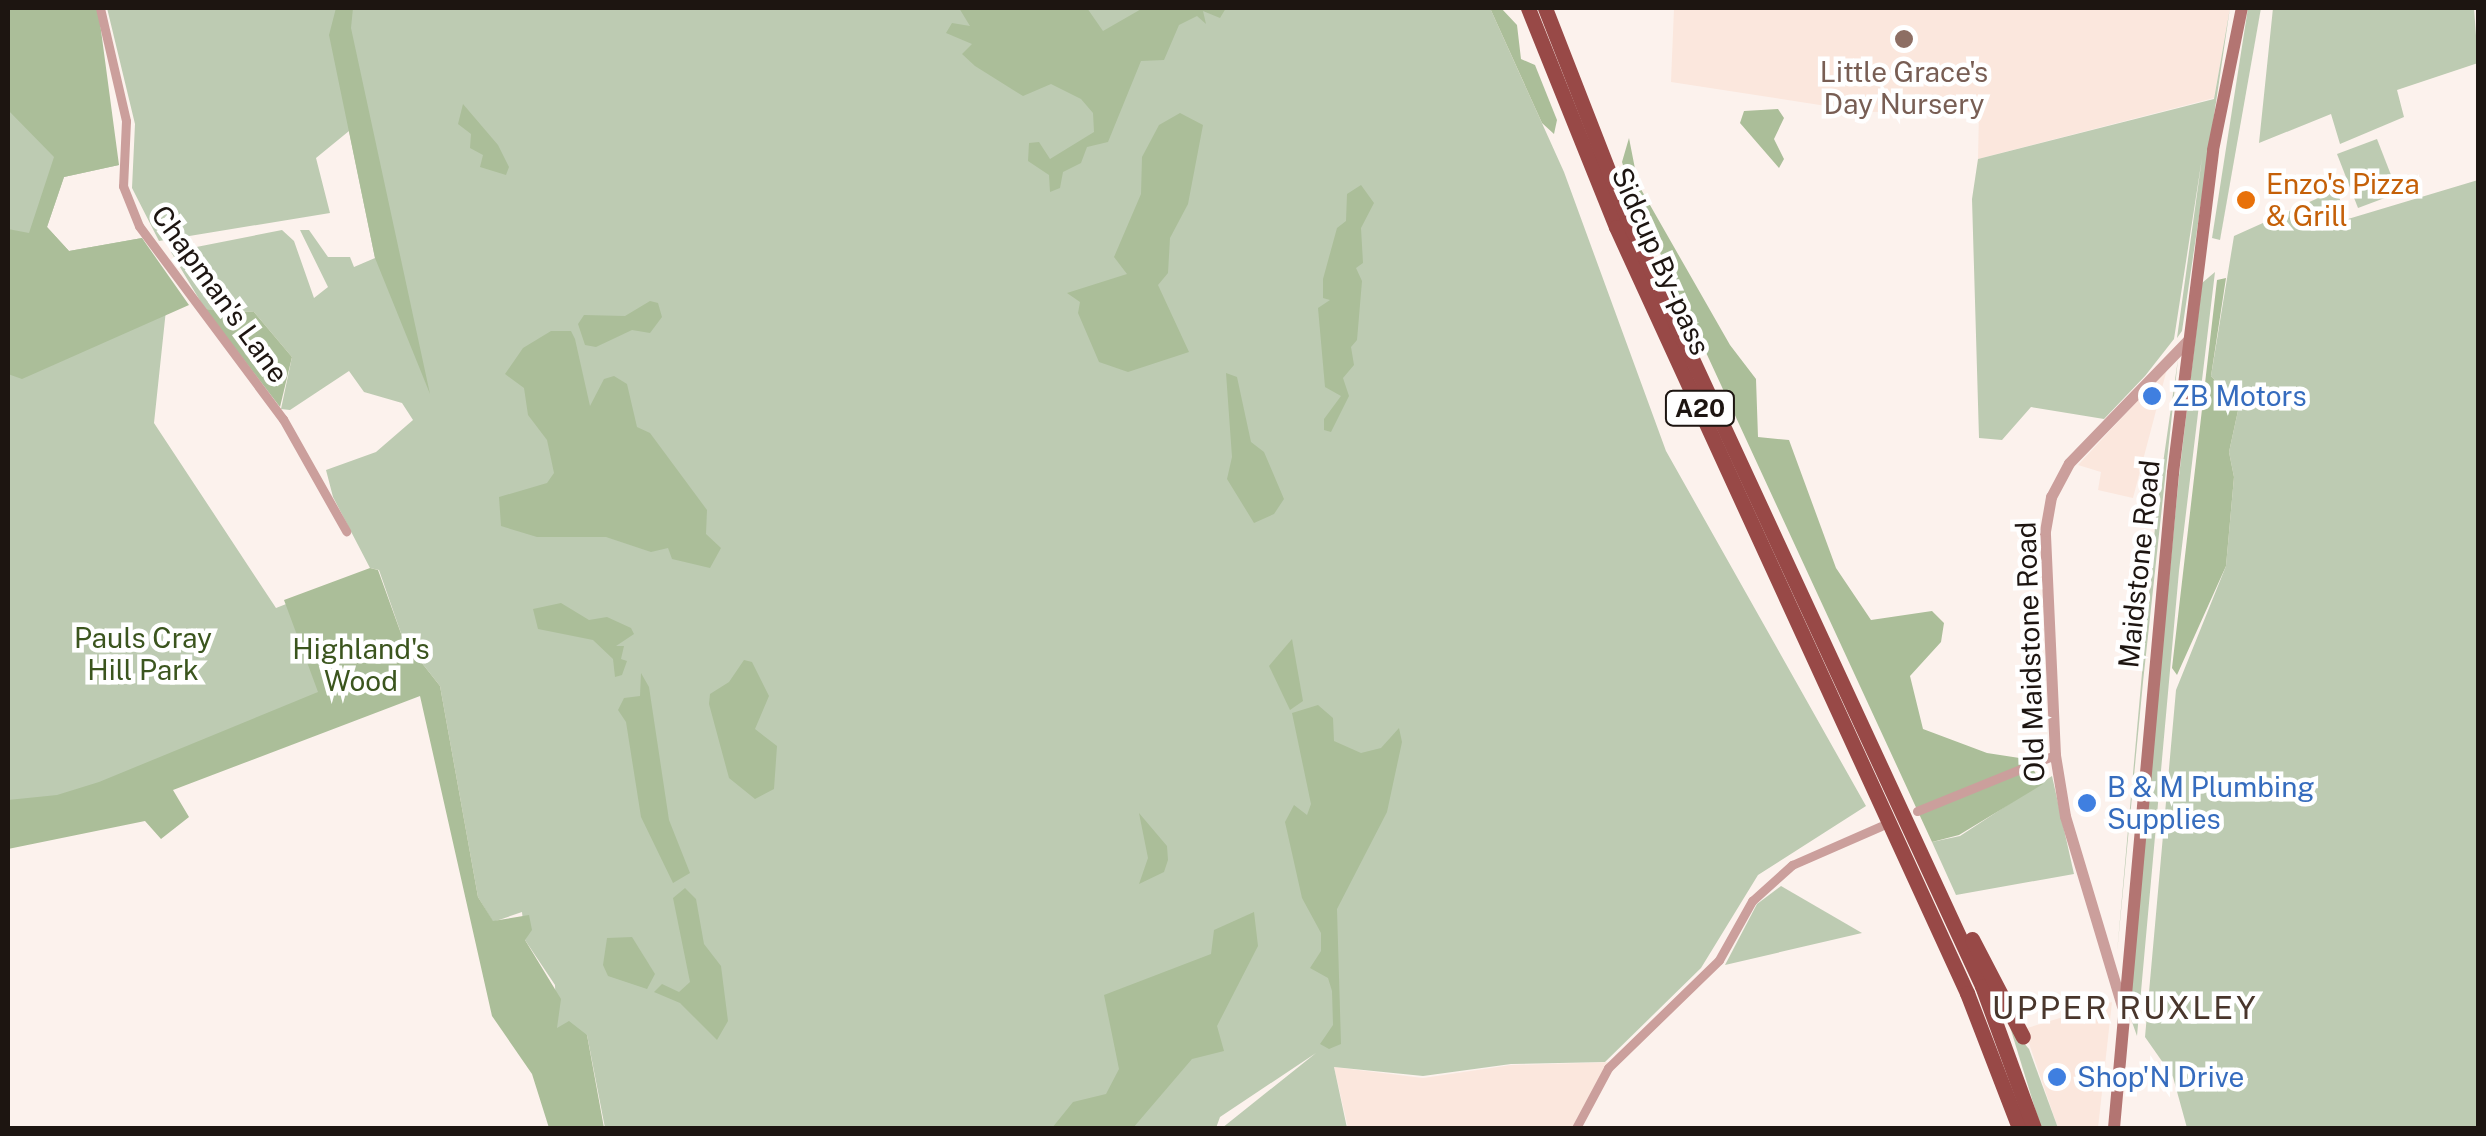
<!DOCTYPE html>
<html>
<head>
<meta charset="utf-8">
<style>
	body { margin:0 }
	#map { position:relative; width:2486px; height:1136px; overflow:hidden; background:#fcf2ed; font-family:"Public Sans",sans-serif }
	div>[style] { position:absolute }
	.built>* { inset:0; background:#fbe7dd }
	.green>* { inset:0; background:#bdcbb2 }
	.forest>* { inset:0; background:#abbe99 }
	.minor>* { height:9px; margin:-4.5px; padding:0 4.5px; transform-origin:4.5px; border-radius:4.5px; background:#cb9f9c }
	.tertiary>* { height:11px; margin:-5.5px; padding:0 5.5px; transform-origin:5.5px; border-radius:5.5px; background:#cb9f9c }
	.secondary>* { height:12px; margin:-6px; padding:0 6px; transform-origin:6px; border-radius:6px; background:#b37572 }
	.trunk>* { height:15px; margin:-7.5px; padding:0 7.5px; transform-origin:7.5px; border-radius:7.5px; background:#984947 }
	.dots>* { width:28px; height:28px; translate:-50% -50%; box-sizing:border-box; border:5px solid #fff; border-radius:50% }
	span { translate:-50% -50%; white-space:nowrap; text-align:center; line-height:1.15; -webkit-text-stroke:9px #fff; paint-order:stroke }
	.shield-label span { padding:2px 8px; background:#fff; border:2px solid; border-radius:8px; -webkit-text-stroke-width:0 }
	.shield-label { font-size:25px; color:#1d1511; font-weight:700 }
	.education-label { font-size:28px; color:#785e54 }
	.food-label { font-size:28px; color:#c56008 }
	.left { translate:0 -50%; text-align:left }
	.street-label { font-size:28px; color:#1d1511 }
	.shop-label { font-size:28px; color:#366cbe }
	.park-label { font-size:28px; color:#3b551e }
	.quarter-label { font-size:32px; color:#49362c; letter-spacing:2.5px }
	.frame { position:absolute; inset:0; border:10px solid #1d1511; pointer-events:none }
</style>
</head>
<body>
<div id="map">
	<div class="built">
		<i style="clip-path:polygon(1674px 8px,2230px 8px,2214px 98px,1978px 159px,1979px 111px,1865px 112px,1671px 82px)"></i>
		<i style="clip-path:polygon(2167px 369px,2133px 498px,2098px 490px,2101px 472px,2078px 465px)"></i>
		<i style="clip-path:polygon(2112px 1002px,2098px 1128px,2058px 1128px,2024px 1029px)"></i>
		<i style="clip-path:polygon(1615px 1062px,1575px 1128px,1348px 1128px,1334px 1067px,1423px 1078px,1511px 1065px)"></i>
	</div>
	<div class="green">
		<i style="clip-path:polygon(8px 8px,119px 165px,64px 177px,47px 227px,69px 251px,142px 238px,168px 291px,154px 423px,276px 608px,350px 579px,420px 695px,8px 845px)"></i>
		<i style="clip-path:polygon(107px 8px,1490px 8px,1564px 172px,1666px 451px,1866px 806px,1758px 875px,1701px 968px,1605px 1062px,1511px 1064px,1423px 1076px,1334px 1067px,1347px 1128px,1222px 1128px,1316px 1053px,1220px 1117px,1216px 1128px,605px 1128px,587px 1035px,557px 1029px,555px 985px,525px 940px,522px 912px,493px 922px,478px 897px,440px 686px,403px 639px,379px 570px,370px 568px,333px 497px,326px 470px,376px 452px,413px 420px,402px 403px,364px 392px,349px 371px,290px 410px,281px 409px,292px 357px,254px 312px,205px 309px,171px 252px,282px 230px,294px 241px,314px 298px,328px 287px,300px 230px,309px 230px,328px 257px,350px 257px,354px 267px,375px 258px,349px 131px,316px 158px,330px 213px,159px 241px,132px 188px,135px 124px)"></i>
		<i style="clip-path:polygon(2230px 8px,2182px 331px,2177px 338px,2202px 158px,2174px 339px,2145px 376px,2104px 419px,2031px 407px,2002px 440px,1979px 438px,1972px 199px,1978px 159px,2214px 99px)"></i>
		<i style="clip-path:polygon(2248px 8px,2261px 8px,2220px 240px,2212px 238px)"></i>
		<i style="clip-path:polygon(2273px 8px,2474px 8px,2478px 63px,2397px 90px,2404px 117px,2340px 144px,2331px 114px,2259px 143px)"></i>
		<i style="clip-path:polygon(2377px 139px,2398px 193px,2358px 208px,2337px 154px)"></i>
		<i style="clip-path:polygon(2478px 180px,2478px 1128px,2187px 1128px,2173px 1077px,2145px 1037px,2176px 690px,2226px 566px,2234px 477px,2229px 452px,2239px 406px,2211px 376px,2234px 236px,2336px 190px,2348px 219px)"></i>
		<i style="clip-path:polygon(2215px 272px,2179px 571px,2137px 1036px,2127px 1008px,2179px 476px,2202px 283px)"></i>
		<i style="clip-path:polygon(2178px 359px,2143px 682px,2117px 953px,2157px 505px)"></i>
		<i style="clip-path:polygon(2052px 776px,2074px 874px,1956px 895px,1932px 842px,1960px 836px)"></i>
		<i style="clip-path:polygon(1781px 886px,1862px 933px,1725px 965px,1757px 904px)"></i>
		<i style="clip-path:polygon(2010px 1027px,2029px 1049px,2058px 1128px,2041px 1128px)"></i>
	</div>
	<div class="forest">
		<i style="clip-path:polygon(8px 8px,98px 8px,119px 165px,64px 177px,47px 227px,69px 251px,142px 238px,189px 305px,22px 379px,8px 374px,8px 229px,29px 233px,54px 157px,8px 110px)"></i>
		<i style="clip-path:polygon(336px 8px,353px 8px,351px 28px,430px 394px,375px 258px,329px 35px)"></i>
		<i style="clip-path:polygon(959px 8px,1087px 8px,1103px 31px,1143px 8px,1226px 8px,1220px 18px,1203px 11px,1206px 24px,1197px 16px,1179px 25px,1164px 60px,1141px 61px,1108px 142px,1087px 147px,1081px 163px,1063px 172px,1060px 188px,1050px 192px,1049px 175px,1028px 161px,1029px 143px,1039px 142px,1050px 159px,1094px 132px,1093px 113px,1081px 99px,1051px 84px,1023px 96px,975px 66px,962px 54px,972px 44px,946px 33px,952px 23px,970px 26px)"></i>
		<i style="clip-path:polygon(1490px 8px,1501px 8px,1517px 25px,1521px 59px,1535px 65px,1557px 120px,1554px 134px,1542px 123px)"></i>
		<i style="clip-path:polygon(463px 104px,498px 145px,509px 167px,506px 175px,480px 167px,483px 155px,470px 148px,471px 134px,458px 124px)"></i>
		<i style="clip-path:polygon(1778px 109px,1784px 118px,1774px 139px,1784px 159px,1779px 168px,1740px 123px,1744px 111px)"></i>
		<i style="clip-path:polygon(1180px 113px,1203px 125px,1188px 204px,1170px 238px,1168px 273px,1158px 285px,1189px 352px,1128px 372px,1099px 362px,1078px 313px,1080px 302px,1067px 293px,1127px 274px,1114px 257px,1141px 194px,1142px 157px,1159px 125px)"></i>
		<i style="clip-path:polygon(1629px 138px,1638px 184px,1730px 345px,1756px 379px,1758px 437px,1789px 440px,1836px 568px,1871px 620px,1932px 611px,1944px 623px,1941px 642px,1910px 676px,1923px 729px,1987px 753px,2026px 759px,2043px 784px,1959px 835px,1932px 842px,1631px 190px,1622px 162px)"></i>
		<i style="clip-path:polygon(1361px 185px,1374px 203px,1361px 228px,1363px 263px,1356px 268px,1362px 281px,1357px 340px,1351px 347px,1354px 365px,1343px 378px,1349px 396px,1331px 432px,1324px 430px,1324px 419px,1341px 396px,1325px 387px,1318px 308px,1330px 300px,1323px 298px,1323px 279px,1337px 228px,1346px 221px,1347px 194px)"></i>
		<i style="clip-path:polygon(2226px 278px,2211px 376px,2239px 406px,2229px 452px,2234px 477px,2226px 566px,2177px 675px,2172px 668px,2217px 280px)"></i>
		<i style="clip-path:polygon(650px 301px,658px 303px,662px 317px,650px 333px,632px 330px,596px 347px,585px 345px,578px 324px,584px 315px,625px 316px)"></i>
		<i style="clip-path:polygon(205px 309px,254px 312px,292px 357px,280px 407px)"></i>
		<i style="clip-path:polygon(551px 331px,571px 331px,575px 339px,590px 406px,604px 379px,614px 376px,627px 384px,637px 427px,650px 433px,707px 510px,706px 534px,721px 548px,710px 568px,672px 559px,668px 548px,651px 552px,606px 537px,537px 537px,501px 526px,499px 497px,547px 483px,554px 473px,547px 440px,528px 415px,524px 388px,505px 374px,523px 348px)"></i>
		<i style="clip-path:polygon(1226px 373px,1237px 377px,1251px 442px,1264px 452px,1284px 499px,1274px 514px,1254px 523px,1227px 479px,1232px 457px)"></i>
		<i style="clip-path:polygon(370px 568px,378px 570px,403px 639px,440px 686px,478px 897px,493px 921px,529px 915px,532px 930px,525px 940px,561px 999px,557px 1028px,569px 1021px,587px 1035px,604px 1128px,549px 1128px,532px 1074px,492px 1016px,420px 696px,173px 790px,189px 817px,161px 839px,145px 821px,8px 849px,8px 800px,57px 795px,99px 782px,318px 692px,284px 600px)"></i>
		<i style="clip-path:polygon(561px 603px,589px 620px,607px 617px,631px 628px,634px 634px,616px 646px,624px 646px,621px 659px,627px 661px,622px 675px,615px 677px,613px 659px,593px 640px,538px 629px,533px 609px)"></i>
		<i style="clip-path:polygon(1292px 639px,1303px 701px,1290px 710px,1269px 666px)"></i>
		<i style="clip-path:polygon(744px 660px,752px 662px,769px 696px,755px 729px,777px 746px,774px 789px,755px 799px,729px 778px,709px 704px,710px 694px,729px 682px)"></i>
		<i style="clip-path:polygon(641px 673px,649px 687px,669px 820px,690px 873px,673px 883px,641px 817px,626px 722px,618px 710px,624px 698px,640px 696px)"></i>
		<i style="clip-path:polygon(1318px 705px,1333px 718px,1334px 741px,1361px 753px,1381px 748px,1399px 728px,1402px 742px,1387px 812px,1337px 909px,1341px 1044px,1329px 1049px,1320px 1044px,1333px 1025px,1332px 991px,1328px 978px,1310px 968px,1321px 951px,1321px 933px,1302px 898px,1285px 822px,1294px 805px,1307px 815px,1311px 804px,1292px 713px)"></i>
		<i style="clip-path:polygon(1139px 813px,1167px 846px,1168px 860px,1164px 872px,1139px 884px,1148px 858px)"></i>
		<i style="clip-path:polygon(685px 888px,696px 899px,704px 944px,721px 966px,728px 1021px,717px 1040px,680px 1003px,654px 992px,662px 984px,679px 992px,690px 982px,673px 898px)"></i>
		<i style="clip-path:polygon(1254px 912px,1258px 946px,1217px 1026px,1224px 1051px,1192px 1059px,1133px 1128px,1052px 1128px,1073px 1102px,1106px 1094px,1119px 1069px,1104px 995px,1211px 954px,1214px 930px)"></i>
		<i style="clip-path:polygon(632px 937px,655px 974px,647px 989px,608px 976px,603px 965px,607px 938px)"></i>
	</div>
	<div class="minor">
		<i style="left:100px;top:8px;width:116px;rotate:77deg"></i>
		<i style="left:126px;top:121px;width:65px;rotate:92.6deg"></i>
		<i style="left:123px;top:186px;width:43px;rotate:68.2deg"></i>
		<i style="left:139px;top:226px;width:241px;rotate:53.3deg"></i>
		<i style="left:283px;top:419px;width:129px;rotate:60.6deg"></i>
		<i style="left:1917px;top:811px;width:149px;rotate:-22.1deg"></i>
		<i style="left:1576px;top:1128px;width:68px;rotate:-61.9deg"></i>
		<i style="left:1608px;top:1068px;width:155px;rotate:-44.2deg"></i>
		<i style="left:1719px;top:960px;width:68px;rotate:-60.8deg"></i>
		<i style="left:1752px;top:901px;width:54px;rotate:-42deg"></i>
		<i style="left:1792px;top:865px;width:97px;rotate:-23.7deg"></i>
	</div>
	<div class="tertiary">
		<i style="left:2122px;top:1006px;width:198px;rotate:-106.7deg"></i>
		<i style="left:2065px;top:816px;width:62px;rotate:-99.3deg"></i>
		<i style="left:2055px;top:755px;width:224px;rotate:-92.6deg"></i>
		<i style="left:2045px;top:531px;width:35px;rotate:-80deg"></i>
		<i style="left:2051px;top:497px;width:38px;rotate:-62deg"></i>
		<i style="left:2069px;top:463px;width:171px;rotate:-45.9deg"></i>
	</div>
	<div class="secondary">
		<i style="left:2114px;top:1128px;width:658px;rotate:-84.85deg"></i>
		<i style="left:2173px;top:473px;width:325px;rotate:-82.9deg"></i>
		<i style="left:2213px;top:150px;width:145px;rotate:-78.5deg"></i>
	</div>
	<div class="trunk">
		<i style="left:1528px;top:8px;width:236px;rotate:68.1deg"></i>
		<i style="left:1616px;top:227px;width:843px;rotate:65.38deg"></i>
		<i style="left:1967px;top:993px;width:145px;rotate:68.9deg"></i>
		<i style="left:1545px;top:8px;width:225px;rotate:68.7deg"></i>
		<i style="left:1627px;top:218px;width:846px;rotate:65.19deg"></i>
		<i style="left:1982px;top:986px;width:151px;rotate:69.9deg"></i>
		<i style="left:1972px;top:939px;width:110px;rotate:62.5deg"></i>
	</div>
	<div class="dots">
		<i style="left:1904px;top:39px;background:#8d6e63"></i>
		<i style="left:2246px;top:200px;background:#e8710a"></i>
		<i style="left:2152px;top:396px;background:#3f7fe0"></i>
		<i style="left:2087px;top:803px;background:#3f7fe0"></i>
		<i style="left:2057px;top:1077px;background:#3f7fe0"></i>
	</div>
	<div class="shield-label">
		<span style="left:1700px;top:408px">A20</span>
	</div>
	<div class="education-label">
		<span style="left:1904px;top:88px">Little Grace's<br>Day Nursery</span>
	</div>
	<div class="food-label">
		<span class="left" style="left:2266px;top:200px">Enzo's Pizza<br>&amp; Grill</span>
	</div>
	<div class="street-label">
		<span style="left:1661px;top:261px;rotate:66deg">Sidcup By-pass</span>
		<span style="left:220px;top:294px;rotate:54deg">Chapman's Lane</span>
		<span style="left:2139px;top:564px;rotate:-84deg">Maidstone Road</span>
		<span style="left:2030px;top:652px;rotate:-92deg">Old Maidstone Road</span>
	</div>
	<div class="shop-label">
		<span class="left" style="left:2172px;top:396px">ZB Motors</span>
		<span class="left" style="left:2107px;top:803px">B &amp; M Plumbing<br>Supplies</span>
		<span class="left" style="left:2077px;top:1077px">Shop'N Drive</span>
	</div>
	<div class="park-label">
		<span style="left:143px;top:654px">Pauls Cray<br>Hill Park</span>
		<span style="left:361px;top:665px">Highland's<br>Wood</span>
	</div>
	<div class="quarter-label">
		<span style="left:2125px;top:1008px">UPPER RUXLEY</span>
	</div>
	<div class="frame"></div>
</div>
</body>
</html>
